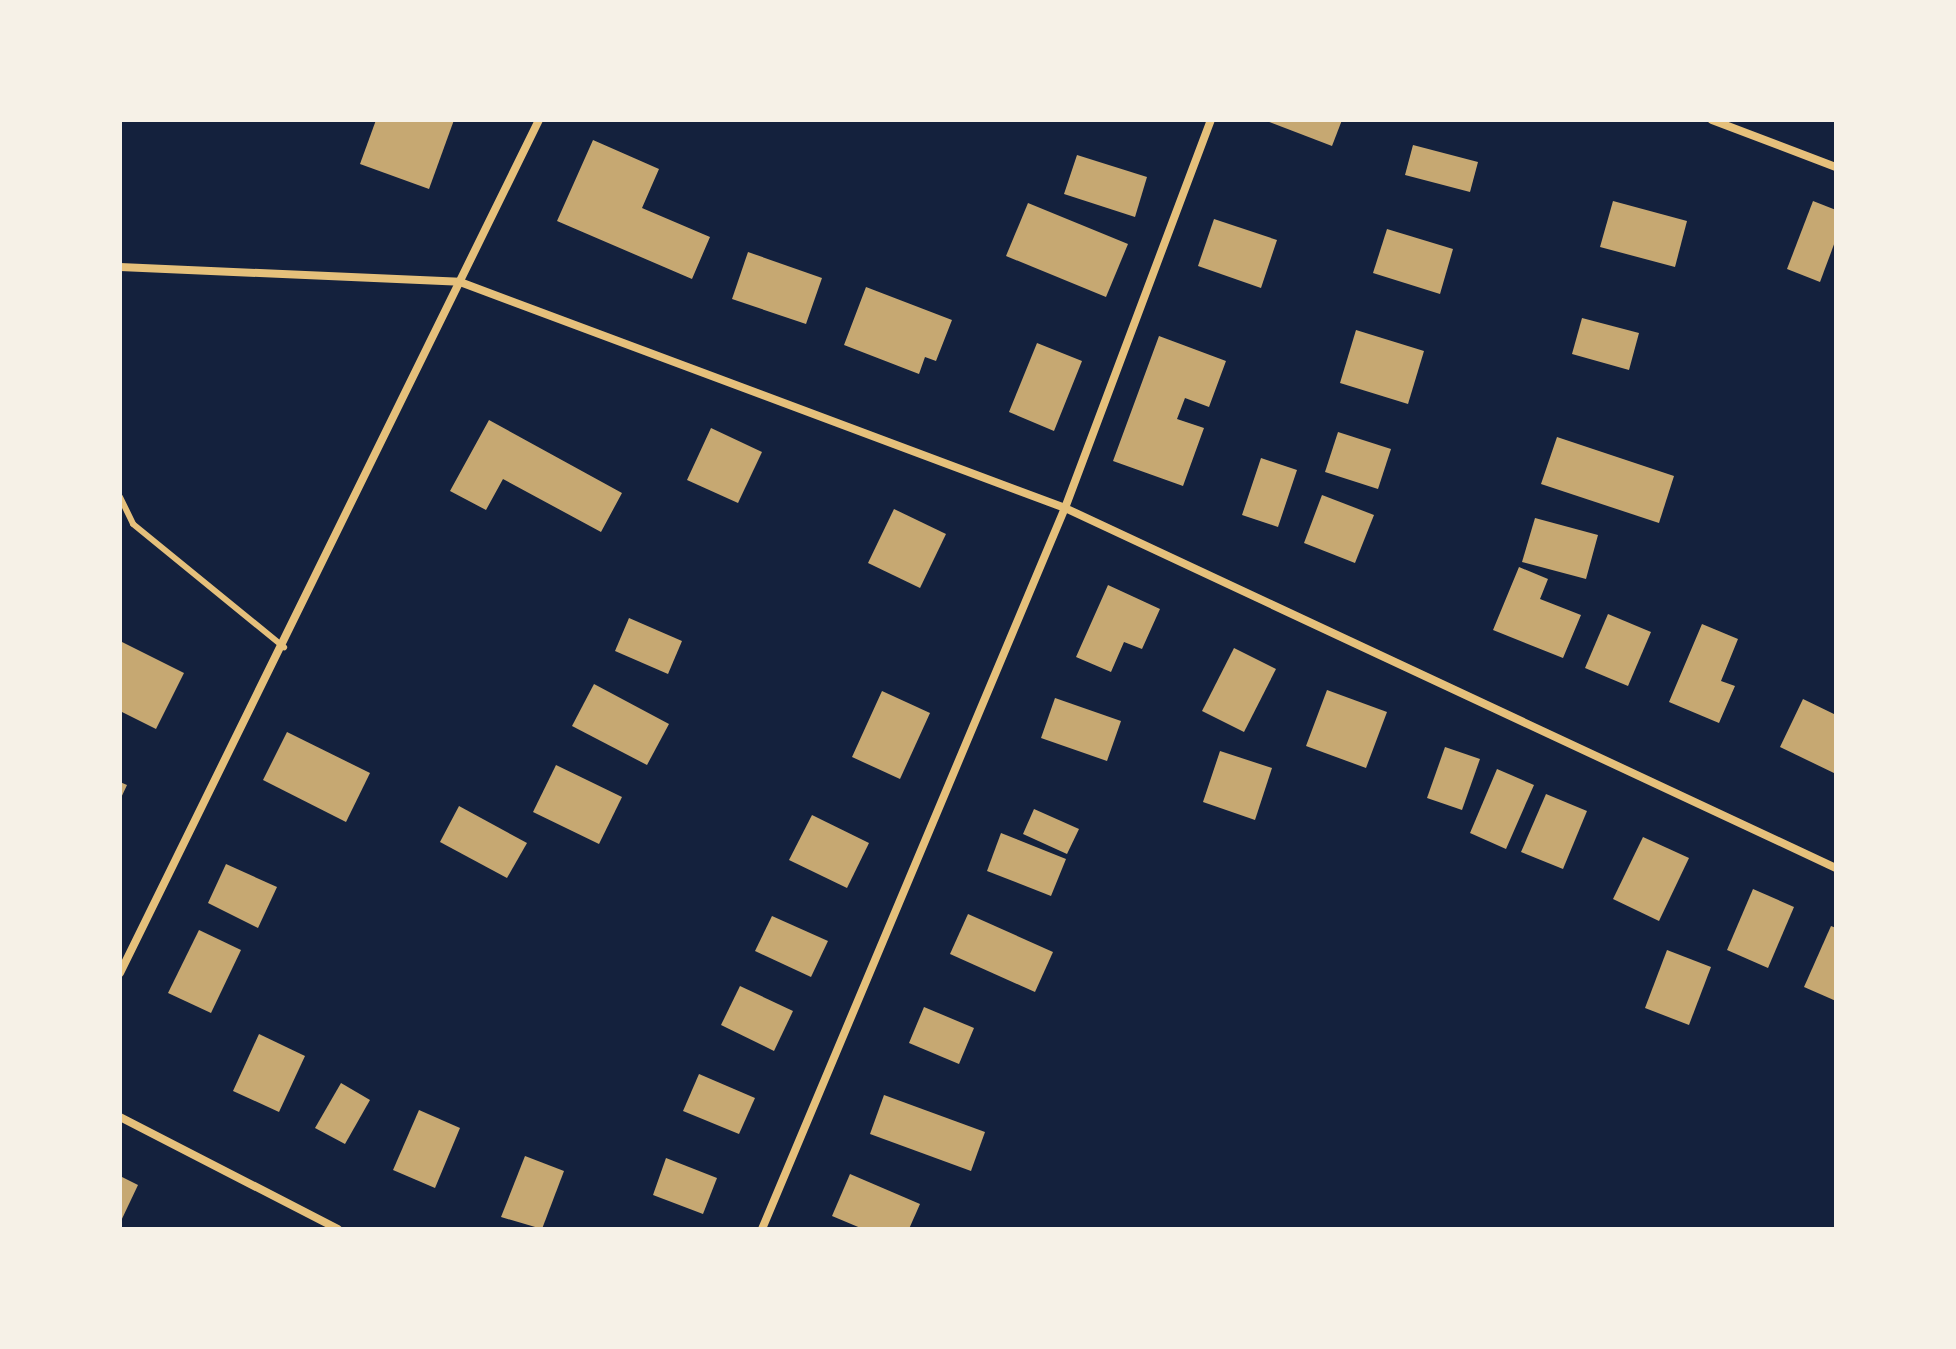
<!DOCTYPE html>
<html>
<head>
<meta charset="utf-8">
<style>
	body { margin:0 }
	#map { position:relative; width:1956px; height:1349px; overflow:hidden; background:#14213d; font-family:"Nunito Sans",sans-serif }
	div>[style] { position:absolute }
	.building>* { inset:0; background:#c6a872 }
	.service>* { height:6px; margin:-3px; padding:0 3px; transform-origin:3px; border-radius:3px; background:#e5c07b }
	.minor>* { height:8px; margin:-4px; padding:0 4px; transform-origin:4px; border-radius:4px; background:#e5c07b }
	span { translate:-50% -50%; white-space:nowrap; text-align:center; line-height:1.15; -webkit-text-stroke:7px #f6f1e7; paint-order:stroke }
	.frame { position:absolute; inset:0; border:122px solid #f6f1e7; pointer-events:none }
</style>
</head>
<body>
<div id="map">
	<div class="building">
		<i style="clip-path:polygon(376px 120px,454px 120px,429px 189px,360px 164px)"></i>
		<i style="clip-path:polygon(1264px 120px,1342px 120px,1332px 146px)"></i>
		<i style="clip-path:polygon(593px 140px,659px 169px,642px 208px,710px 237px,692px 279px,557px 221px)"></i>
		<i style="clip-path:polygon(1413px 145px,1478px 162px,1470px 192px,1405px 175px)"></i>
		<i style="clip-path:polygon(1077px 155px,1147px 177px,1135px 217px,1064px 194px)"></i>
		<i style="clip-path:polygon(1613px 201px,1687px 221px,1675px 267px,1600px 247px)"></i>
		<i style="clip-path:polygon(1813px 201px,1836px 210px,1836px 239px,1820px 282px,1787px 269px)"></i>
		<i style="clip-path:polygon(1028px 203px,1128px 244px,1106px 297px,1006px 256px)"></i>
		<i style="clip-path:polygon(1214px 219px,1277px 240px,1261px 288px,1198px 266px)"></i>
		<i style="clip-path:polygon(1387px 229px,1453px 249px,1440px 294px,1373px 273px)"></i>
		<i style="clip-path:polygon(748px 252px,822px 278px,806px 324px,732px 299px)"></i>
		<i style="clip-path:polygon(866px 287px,952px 320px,936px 361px,925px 357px,919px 374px,844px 345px)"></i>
		<i style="clip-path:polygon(1582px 318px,1639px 333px,1629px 370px,1572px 354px)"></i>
		<i style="clip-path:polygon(1356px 330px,1424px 351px,1408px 404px,1340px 383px)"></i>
		<i style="clip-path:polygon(1159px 336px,1226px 361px,1209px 407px,1185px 398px,1177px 419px,1204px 428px,1183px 486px,1113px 461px)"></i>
		<i style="clip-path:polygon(1037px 343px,1082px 361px,1054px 431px,1009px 412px)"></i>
		<i style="clip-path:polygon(489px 420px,622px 493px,601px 532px,503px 479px,486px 510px,450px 491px)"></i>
		<i style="clip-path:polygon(711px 428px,762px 452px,738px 503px,687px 480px)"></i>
		<i style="clip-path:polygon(1338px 432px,1391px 449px,1378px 489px,1325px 472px)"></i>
		<i style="clip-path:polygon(1557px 437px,1674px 476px,1659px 523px,1541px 484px)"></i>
		<i style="clip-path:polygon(1261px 458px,1297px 470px,1278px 527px,1242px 515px)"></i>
		<i style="clip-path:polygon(1322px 495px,1374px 515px,1355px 563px,1304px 543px)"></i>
		<i style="clip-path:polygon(894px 509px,946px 534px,920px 588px,868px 563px)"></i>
		<i style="clip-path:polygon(1535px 518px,1598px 535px,1586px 579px,1522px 562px)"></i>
		<i style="clip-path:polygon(1519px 567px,1548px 579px,1540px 599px,1581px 615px,1563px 658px,1493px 630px)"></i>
		<i style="clip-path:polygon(1108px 585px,1160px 609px,1142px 649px,1124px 642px,1111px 672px,1076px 657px)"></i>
		<i style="clip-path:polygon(1608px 614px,1651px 632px,1628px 686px,1585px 668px)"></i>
		<i style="clip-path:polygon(629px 618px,682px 641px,668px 674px,615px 651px)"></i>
		<i style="clip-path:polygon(1702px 624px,1738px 639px,1721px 681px,1735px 686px,1719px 723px,1669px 702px)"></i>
		<i style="clip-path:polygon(120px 641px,184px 673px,156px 729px,120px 711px)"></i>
		<i style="clip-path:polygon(1234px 648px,1276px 669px,1244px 732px,1202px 711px)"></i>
		<i style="clip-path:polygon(594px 684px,669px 724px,647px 765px,572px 726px)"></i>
		<i style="clip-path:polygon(1327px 690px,1387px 712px,1366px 768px,1306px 746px)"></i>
		<i style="clip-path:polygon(882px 691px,930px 713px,900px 779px,852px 757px)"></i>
		<i style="clip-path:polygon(1055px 698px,1121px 721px,1107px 761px,1041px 738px)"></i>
		<i style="clip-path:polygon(1803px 699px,1836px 715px,1836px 774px,1780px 747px)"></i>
		<i style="clip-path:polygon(287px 732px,370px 773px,346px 822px,263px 780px)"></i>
		<i style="clip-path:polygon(1445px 747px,1480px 759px,1462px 810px,1427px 798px)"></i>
		<i style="clip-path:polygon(1220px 751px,1272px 768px,1255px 820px,1203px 802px)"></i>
		<i style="clip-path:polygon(556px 765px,622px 797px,599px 844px,533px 812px)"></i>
		<i style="clip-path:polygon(1497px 769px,1534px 785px,1506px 849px,1470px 833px)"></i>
		<i style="clip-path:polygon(120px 782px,127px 785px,120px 800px)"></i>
		<i style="clip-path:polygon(1546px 794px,1587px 811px,1563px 869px,1521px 852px)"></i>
		<i style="clip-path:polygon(459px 806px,527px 843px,507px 878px,440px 842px)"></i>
		<i style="clip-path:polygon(1034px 809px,1079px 829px,1067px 854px,1023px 834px)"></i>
		<i style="clip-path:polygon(812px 815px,869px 843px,847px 888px,789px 860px)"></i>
		<i style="clip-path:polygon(1001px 833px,1066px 859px,1051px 896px,987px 871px)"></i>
		<i style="clip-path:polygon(1643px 837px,1689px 858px,1659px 921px,1613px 899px)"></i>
		<i style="clip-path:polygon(226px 864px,277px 887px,258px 928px,208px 903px)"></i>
		<i style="clip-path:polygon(1753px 889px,1794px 907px,1768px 968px,1727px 950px)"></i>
		<i style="clip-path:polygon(968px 914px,1053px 952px,1035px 992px,950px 954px)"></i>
		<i style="clip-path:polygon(772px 916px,828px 941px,811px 977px,755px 951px)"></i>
		<i style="clip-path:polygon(1831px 926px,1836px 928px,1836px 1001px,1804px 987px)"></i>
		<i style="clip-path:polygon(199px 930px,241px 950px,211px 1013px,168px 993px)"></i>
		<i style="clip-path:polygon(1667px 950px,1711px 967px,1689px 1025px,1645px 1008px)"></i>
		<i style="clip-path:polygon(740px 986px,793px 1011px,774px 1051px,721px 1025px)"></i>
		<i style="clip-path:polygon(924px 1007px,974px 1028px,959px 1064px,909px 1043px)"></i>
		<i style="clip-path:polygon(259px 1034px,305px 1056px,279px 1112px,233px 1091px)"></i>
		<i style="clip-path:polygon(699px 1074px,755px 1098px,739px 1134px,683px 1111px)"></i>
		<i style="clip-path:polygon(341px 1083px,370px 1100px,345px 1144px,315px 1128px)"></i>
		<i style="clip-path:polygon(884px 1095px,985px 1132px,971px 1171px,870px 1134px)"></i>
		<i style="clip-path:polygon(419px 1110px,460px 1128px,435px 1188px,393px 1170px)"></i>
		<i style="clip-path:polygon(525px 1156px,564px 1171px,542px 1229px,501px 1217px)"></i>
		<i style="clip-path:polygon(666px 1158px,717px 1178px,703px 1214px,653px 1195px)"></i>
		<i style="clip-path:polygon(850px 1174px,920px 1204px,909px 1229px,863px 1229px,832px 1216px)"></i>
		<i style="clip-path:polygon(120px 1176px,138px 1185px,120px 1223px)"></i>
	</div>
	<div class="service">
		<i style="left:120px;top:497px;width:30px;rotate:64deg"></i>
		<i style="left:133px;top:524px;width:195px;rotate:39.2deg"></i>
	</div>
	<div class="minor">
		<i style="left:1712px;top:120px;width:133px;rotate:20.8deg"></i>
		<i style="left:120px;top:267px;width:340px;rotate:2.5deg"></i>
		<i style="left:460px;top:282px;width:646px;rotate:20.48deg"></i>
		<i style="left:1065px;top:508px;width:851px;rotate:25.03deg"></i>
		<i style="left:120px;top:973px;width:950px;rotate:-63.84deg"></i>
		<i style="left:120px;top:1117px;width:245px;rotate:27.2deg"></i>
		<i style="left:762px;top:1229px;width:782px;rotate:-67.21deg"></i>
		<i style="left:1065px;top:508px;width:415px;rotate:-69.4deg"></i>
	</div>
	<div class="frame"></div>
</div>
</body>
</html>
